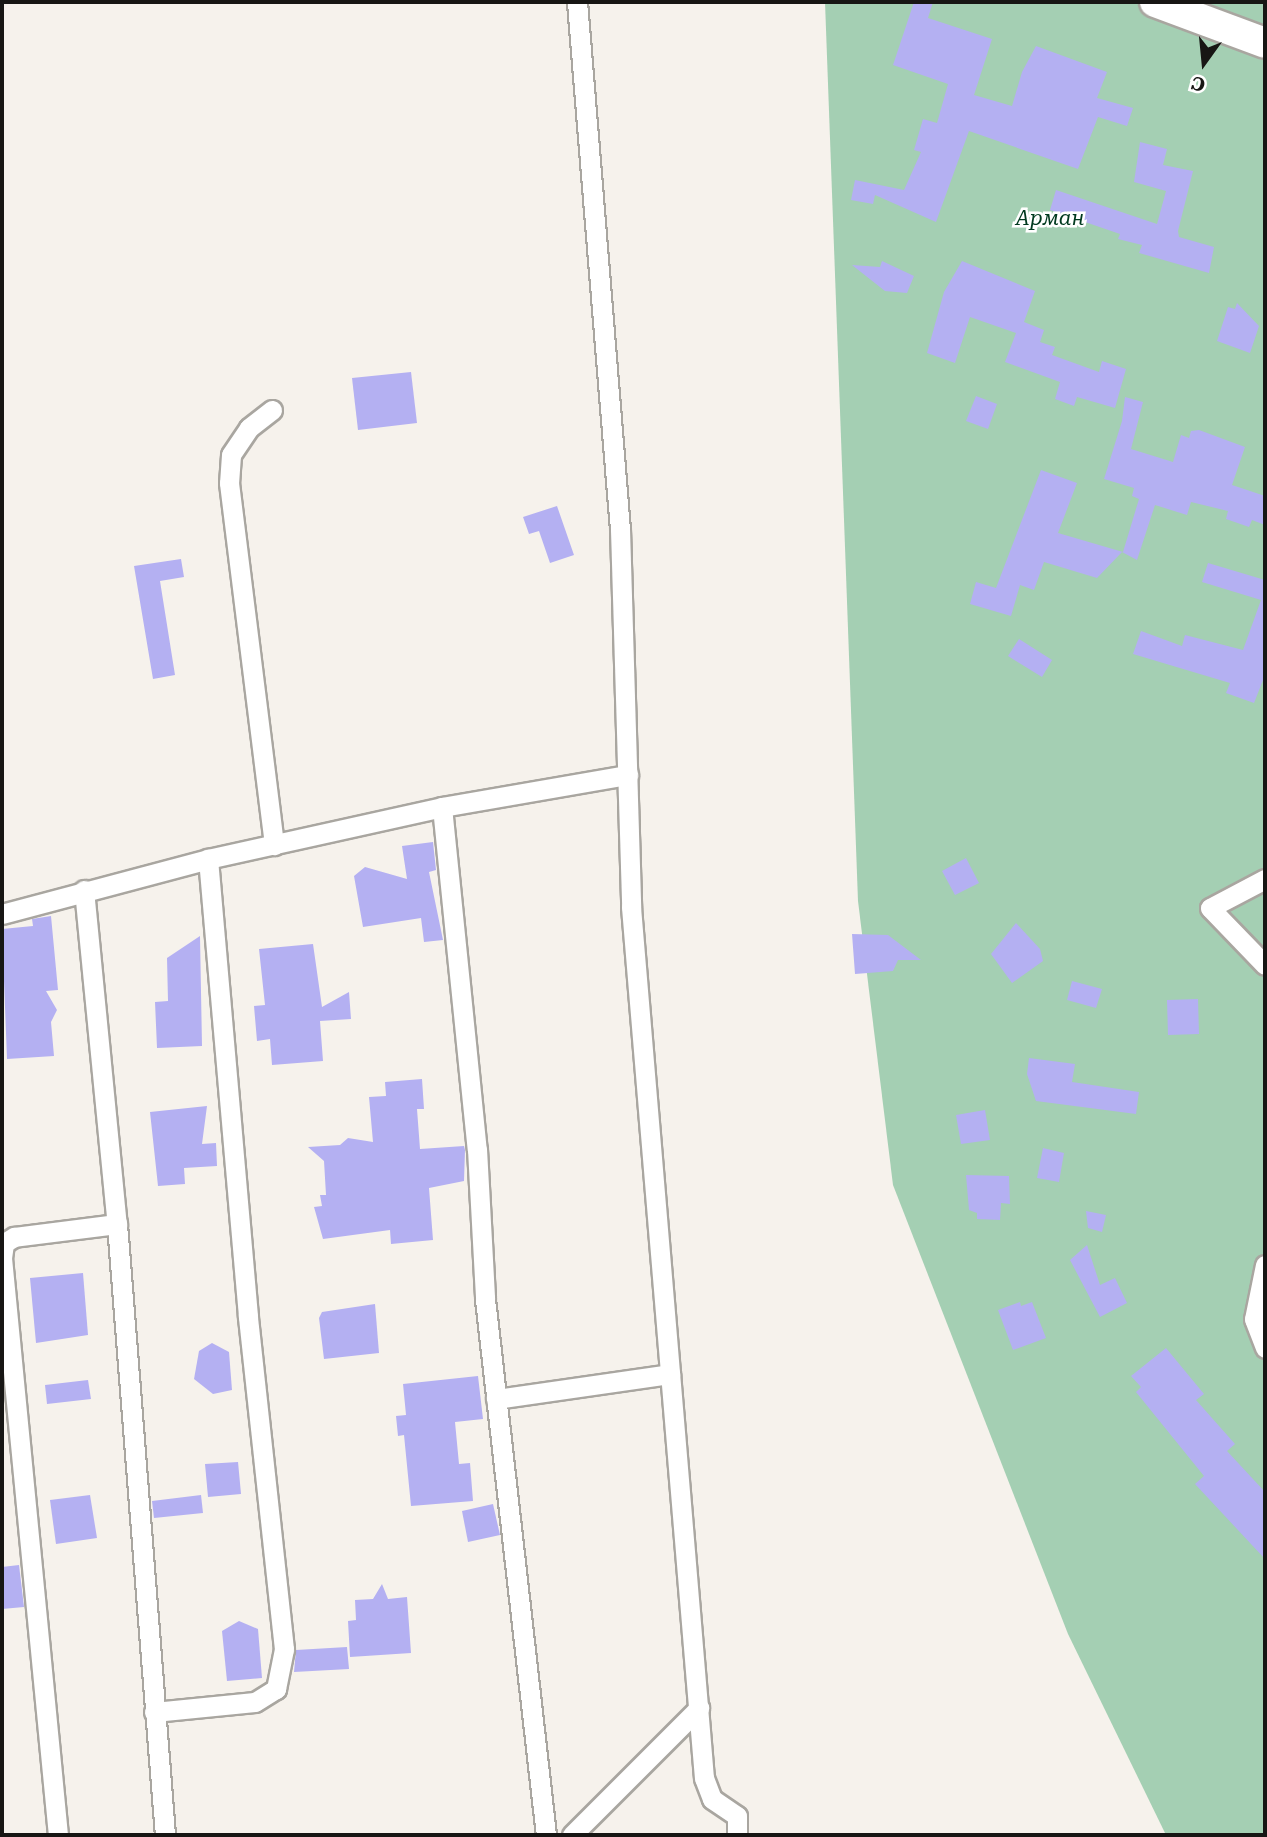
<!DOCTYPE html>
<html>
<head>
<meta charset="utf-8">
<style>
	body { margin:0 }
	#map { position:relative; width:1267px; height:1837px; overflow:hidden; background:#f6f2ec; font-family:"Roboto Serif",serif }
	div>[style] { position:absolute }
	.green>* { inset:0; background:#a4cfb3 }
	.building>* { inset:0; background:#b4b0f2 }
	.roads { filter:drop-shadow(2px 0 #a9a6a0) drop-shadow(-2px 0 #a9a6a0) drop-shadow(0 2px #a9a6a0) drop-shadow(0 -2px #a9a6a0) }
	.minor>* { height:19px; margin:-9.5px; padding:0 9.5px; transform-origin:9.5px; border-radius:9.5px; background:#fff }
	.primary>* { height:30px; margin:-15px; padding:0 15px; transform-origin:15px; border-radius:15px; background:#fff }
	span { translate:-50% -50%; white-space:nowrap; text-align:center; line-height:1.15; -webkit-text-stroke:5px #fff; paint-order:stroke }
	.park-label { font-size:21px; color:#003a1f; font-style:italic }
	.frame { position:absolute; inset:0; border:4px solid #171614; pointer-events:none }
	.north { position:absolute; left:1169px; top:28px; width:70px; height:70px; -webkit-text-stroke:5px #fff; paint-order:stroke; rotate:195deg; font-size:19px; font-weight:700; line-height:28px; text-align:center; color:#171614 }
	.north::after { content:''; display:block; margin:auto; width:24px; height:32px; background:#171614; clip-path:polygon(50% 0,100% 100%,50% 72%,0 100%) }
</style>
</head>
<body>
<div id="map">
	<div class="green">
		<i style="clip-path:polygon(825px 2px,1265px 2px,1265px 1835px,1166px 1835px,1068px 1634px,893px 1185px,858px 901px)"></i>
	</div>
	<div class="building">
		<i style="clip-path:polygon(914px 2px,933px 2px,928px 18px,992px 39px,974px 95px,1012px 106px,1022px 72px,1036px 46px,1107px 72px,1097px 98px,1133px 108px,1127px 126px,1098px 117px,1078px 169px,969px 131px,936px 222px,875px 195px,873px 204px,851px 200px,855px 180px,904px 190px,921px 152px,914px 150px,923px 119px,937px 123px,948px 84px,893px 65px)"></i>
		<i style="clip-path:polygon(1140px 142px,1167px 149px,1163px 165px,1193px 171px,1178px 231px,1179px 237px,1214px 247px,1209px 273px,1139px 253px,1142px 245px,1118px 239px,1120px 234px,1050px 210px,1056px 190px,1157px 224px,1166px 191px,1134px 182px)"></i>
		<i style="clip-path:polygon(882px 261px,914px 276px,907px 293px,885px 291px,852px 265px,880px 267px)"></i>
		<i style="clip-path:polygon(962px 261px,1035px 291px,1024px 322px,1044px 330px,1040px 342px,1055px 347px,1052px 355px,1099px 372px,1102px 361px,1126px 369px,1115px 408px,1077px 397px,1074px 406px,1055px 399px,1060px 382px,1005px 362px,1016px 333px,970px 317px,955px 363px,927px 353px,944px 292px)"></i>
		<i style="clip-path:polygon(1237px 303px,1259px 326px,1250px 353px,1217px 341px,1228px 307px,1235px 309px)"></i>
		<i style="clip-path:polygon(411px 372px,417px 423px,358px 430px,352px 378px)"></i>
		<i style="clip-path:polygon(976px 396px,997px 404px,988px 429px,966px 421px)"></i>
		<i style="clip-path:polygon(1125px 397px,1143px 402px,1131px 449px,1173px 462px,1181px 435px,1189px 438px,1191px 431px,1199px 430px,1245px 447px,1232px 485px,1265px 496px,1265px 525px,1252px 520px,1249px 527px,1226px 519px,1228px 511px,1191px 502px,1187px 515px,1155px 505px,1137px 560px,1122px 552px,1097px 578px,1044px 562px,1034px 590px,1020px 585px,1011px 616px,970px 604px,976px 582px,996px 588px,1041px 470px,1077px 483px,1058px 533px,1123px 552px,1139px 499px,1132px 496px,1134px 488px,1104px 479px,1122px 421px)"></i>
		<i style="clip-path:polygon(557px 506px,574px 555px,550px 563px,539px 531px,529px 534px,523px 517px)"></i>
		<i style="clip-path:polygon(181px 559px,184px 577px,160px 581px,175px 675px,153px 679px,134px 566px)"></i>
		<i style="clip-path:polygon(1208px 563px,1265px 580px,1265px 675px,1254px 703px,1226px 693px,1230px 683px,1133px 654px,1141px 631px,1182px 646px,1185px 635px,1243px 650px,1261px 600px,1202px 582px)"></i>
		<i style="clip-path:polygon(1019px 639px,1052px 660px,1042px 677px,1008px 656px)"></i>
		<i style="clip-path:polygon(433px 842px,436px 870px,429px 872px,443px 940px,424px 942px,421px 918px,363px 927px,354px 876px,365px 867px,407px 879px,402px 846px)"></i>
		<i style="clip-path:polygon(966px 858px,979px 883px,955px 895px,942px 871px)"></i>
		<i style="clip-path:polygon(51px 916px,58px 990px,46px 991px,57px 1010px,51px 1022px,54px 1056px,7px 1059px,2px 929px,33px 926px,32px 919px)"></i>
		<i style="clip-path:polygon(1016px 923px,1040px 949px,1043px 961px,1012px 983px,991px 954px)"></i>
		<i style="clip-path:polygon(852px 934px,888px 935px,921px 960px,898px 960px,893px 971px,855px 974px)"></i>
		<i style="clip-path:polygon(200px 936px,202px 1046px,157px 1048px,155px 1002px,168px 1001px,167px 958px)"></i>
		<i style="clip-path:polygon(313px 944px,322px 1007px,349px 992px,351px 1019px,320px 1021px,323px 1061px,272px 1065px,270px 1039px,257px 1041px,254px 1006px,265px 1005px,259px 949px)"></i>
		<i style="clip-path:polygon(1072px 981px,1102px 989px,1096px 1008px,1067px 1000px)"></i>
		<i style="clip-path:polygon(1198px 999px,1199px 1034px,1168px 1035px,1167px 1000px)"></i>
		<i style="clip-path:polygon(1029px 1058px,1075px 1064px,1072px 1082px,1139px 1092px,1136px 1114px,1036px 1101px,1027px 1074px)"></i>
		<i style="clip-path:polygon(422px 1079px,424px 1109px,417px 1109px,420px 1149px,464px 1146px,465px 1150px,464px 1181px,429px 1188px,433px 1240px,391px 1244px,390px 1230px,323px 1239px,314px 1207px,322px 1206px,320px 1195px,326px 1195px,324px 1161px,308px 1147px,340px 1145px,348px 1138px,373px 1142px,369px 1097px,386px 1096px,385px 1082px)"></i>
		<i style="clip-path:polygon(207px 1106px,202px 1144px,216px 1143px,217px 1166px,184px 1168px,185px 1184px,158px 1186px,150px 1112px)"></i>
		<i style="clip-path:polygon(985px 1110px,990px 1140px,961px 1144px,956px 1115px)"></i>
		<i style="clip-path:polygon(1043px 1148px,1064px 1153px,1059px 1182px,1037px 1178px)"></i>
		<i style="clip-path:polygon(966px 1175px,1009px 1176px,1010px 1204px,1001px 1203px,1000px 1220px,977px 1219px,977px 1213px,969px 1210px)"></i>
		<i style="clip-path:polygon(1086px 1211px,1106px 1215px,1102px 1232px,1088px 1228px)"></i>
		<i style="clip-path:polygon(1087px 1245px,1100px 1285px,1115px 1278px,1127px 1303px,1100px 1317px,1070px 1260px)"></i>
		<i style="clip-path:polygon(83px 1273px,88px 1335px,36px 1343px,30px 1278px)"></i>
		<i style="clip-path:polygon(1020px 1302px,1021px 1306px,1032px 1302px,1046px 1338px,1013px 1350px,998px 1310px)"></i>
		<i style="clip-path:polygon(375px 1304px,379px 1353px,324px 1359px,319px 1318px,322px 1312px)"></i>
		<i style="clip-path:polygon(212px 1343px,229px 1352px,232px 1390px,213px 1394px,194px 1379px,199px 1351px)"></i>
		<i style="clip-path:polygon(1166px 1348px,1204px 1394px,1196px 1400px,1235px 1444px,1227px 1451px,1265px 1492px,1265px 1559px,1195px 1484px,1204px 1476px,1136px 1392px,1141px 1387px,1131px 1376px)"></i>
		<i style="clip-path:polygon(478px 1376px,483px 1419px,455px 1422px,459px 1464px,470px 1463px,473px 1501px,411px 1506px,404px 1435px,398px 1436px,396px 1416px,406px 1415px,403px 1384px)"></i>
		<i style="clip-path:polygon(88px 1380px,91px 1399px,47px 1404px,45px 1385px)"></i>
		<i style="clip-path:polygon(238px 1462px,241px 1494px,208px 1497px,205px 1464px)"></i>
		<i style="clip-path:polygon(90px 1495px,97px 1538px,56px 1544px,50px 1500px)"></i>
		<i style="clip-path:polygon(201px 1495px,203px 1513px,154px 1518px,152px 1501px)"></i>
		<i style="clip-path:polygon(493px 1504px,500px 1535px,468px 1542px,462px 1511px)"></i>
		<i style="clip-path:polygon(19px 1565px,24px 1607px,2px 1609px,2px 1567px)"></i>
		<i style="clip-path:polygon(382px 1584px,388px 1599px,407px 1597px,411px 1653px,350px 1657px,348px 1621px,356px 1620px,355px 1600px,373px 1599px)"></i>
		<i style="clip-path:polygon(239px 1621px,258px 1629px,262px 1678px,227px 1681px,222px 1631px)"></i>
		<i style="clip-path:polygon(347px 1647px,349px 1669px,294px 1672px,296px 1650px)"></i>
	</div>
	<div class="roads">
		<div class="minor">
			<i style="left:577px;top:2px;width:529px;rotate:85.34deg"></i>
			<i style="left:620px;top:529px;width:378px;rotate:88.3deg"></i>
			<i style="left:631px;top:907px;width:874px;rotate:85.21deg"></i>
			<i style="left:704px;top:1778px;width:22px;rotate:69deg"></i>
			<i style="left:712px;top:1799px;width:30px;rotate:34deg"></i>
			<i style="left:737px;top:1816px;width:19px;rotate:90deg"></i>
			<i style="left:272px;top:410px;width:29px;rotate:142deg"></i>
			<i style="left:249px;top:428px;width:32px;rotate:124deg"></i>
			<i style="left:231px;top:455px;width:28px;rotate:94deg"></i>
			<i style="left:229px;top:483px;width:365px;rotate:82.9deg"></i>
			<i style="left:442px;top:807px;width:344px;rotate:84.2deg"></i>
			<i style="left:477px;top:1149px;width:150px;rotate:86.9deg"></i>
			<i style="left:485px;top:1299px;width:539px;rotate:83.51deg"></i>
			<i style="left:1265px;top:879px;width:62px;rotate:152.2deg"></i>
			<i style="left:1210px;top:908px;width:79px;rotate:46deg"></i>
			<i style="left:84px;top:890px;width:336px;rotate:84.4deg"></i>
			<i style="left:117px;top:1224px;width:613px;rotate:85.51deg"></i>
			<i style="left:2px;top:914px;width:213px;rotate:-14.9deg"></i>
			<i style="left:208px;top:859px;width:240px;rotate:-12.5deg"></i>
			<i style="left:442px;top:807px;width:189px;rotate:-9.8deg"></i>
			<i style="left:2px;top:1258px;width:580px;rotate:84.46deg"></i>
			<i style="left:2px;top:1258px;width:15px;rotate:-82deg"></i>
			<i style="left:4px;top:1243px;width:12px;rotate:-31deg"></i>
			<i style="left:14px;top:1237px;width:104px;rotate:-7.2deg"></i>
			<i style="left:1265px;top:1265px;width:55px;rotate:101.5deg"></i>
			<i style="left:1254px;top:1319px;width:31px;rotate:69deg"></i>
			<i style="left:496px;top:1399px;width:176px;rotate:-8.2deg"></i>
			<i style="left:154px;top:1712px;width:101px;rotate:-5.7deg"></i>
			<i style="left:255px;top:1702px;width:25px;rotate:-32deg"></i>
			<i style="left:276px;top:1689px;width:41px;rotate:-78.7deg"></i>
			<i style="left:284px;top:1649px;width:335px;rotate:-96.2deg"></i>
			<i style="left:248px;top:1316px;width:459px;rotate:-95deg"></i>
			<i style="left:572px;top:1835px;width:180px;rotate:-45deg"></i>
		</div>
		<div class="primary">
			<i style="left:1155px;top:2px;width:117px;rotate:20.4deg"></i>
		</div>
	</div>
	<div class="park-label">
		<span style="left:1050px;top:218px">Арман</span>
	</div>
	<div class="frame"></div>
	<div class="north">С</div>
</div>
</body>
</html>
